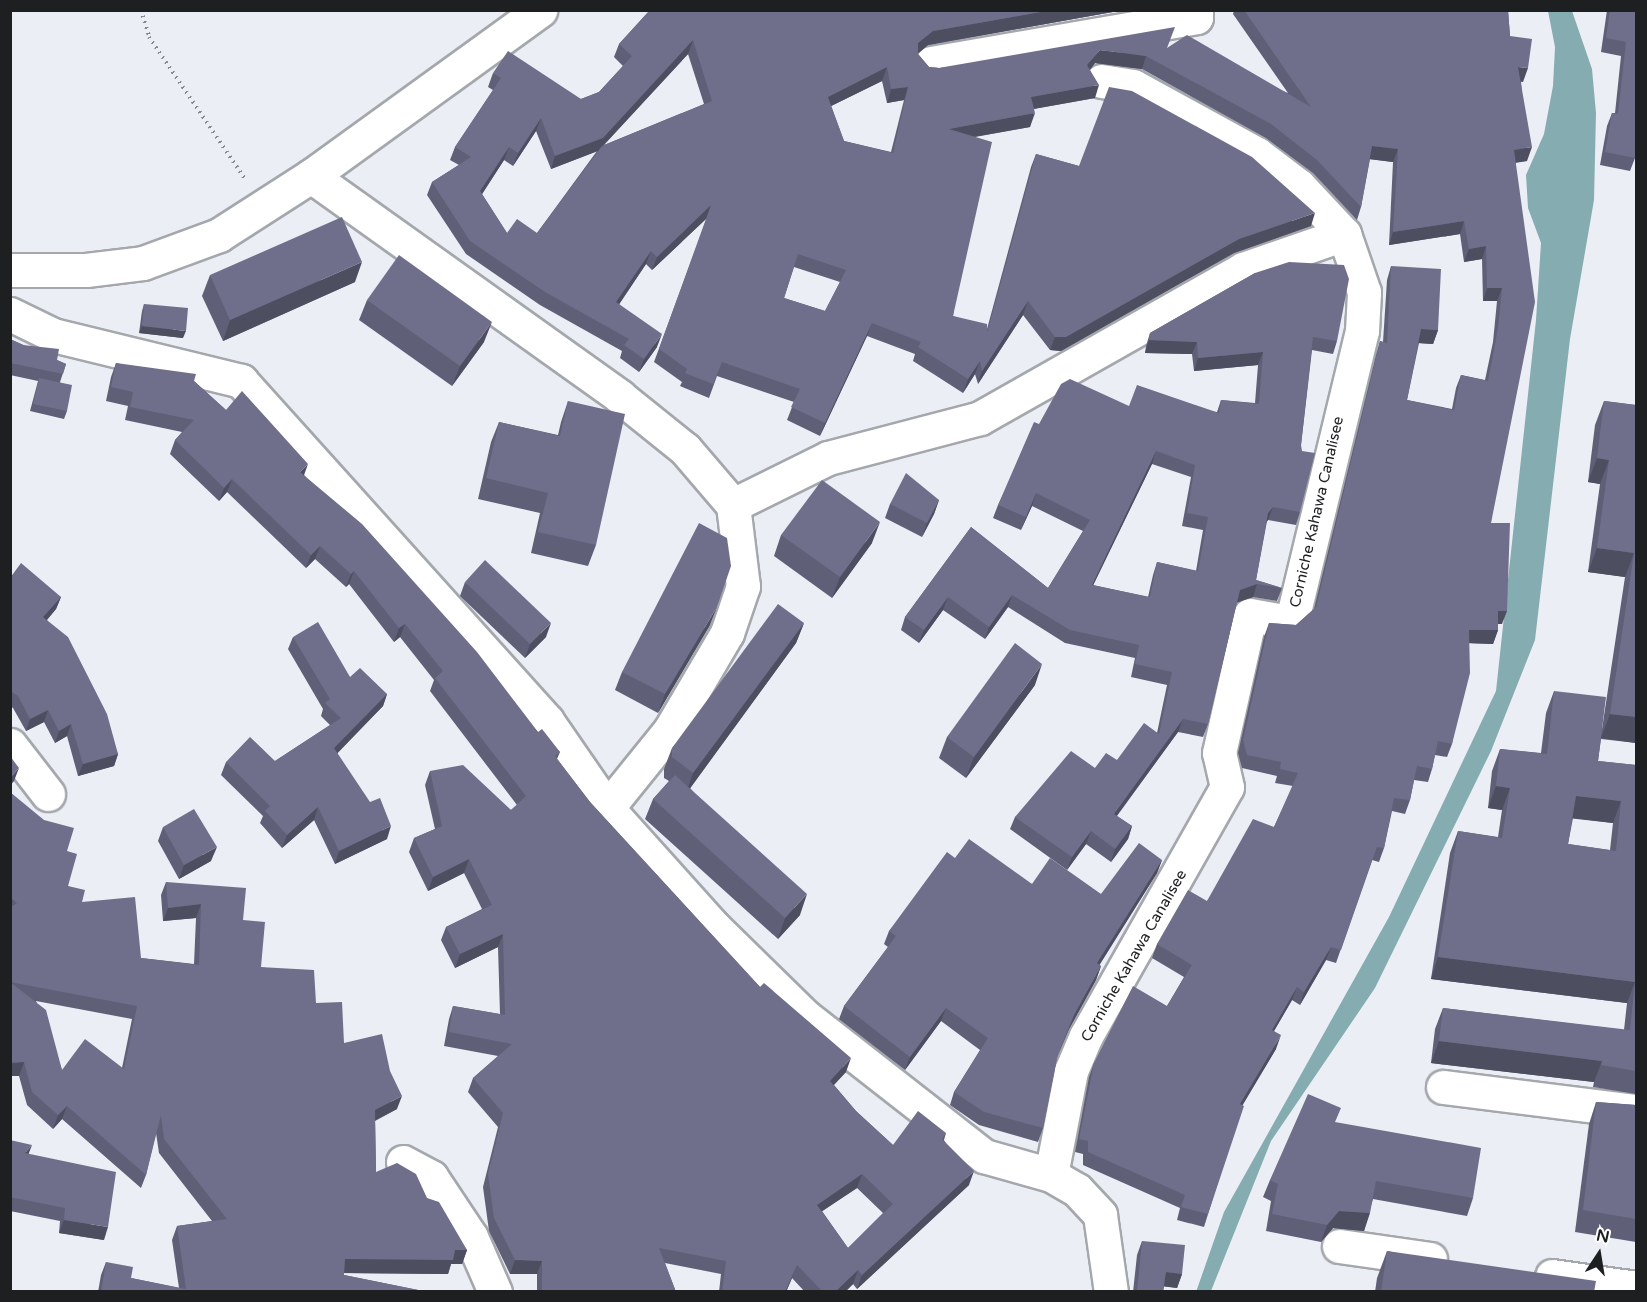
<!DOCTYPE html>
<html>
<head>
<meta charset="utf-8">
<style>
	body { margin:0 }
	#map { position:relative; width:1647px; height:1302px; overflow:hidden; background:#ebeef4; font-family:"Varela Round",sans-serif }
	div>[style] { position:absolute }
	.water>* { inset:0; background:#85acb1 }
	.path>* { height:4px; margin-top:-2px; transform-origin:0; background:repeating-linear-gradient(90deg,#85888c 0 1.5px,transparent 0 6px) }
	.roads { filter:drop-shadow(2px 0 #a4a8ad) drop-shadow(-2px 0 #a4a8ad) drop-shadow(0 2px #a4a8ad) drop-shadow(0 -2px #a4a8ad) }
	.minor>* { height:33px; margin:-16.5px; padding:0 16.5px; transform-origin:16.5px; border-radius:16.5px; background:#fff }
	.wall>* { inset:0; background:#5f5f78 }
	.shaded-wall>* { inset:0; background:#4e4e61 }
	.building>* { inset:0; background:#6f6f8b }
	span { translate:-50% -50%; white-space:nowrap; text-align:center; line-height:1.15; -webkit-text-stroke:6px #fff; paint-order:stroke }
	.street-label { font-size:15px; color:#1d1f21 }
	.frame { position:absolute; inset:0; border:12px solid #1d1f21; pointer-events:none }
	.north { position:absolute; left:1569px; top:1224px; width:60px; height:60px; -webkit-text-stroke:4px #fff; paint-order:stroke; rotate:12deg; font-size:16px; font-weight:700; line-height:24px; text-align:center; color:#1d1f21 }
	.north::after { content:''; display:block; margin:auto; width:21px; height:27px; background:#1d1f21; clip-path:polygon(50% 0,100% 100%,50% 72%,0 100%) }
</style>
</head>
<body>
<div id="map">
	<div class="water">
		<i style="clip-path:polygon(1548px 11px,1572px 11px,1592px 69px,1596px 113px,1594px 200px,1570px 339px,1535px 640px,1491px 751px,1375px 988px,1271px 1141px,1211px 1291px,1196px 1292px,1224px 1212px,1389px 917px,1496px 691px,1536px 320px,1541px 243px,1528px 208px,1526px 175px,1544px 134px,1553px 86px,1555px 47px)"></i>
	</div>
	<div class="path">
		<i style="left:141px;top:10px;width:28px;rotate:73deg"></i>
		<i style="left:149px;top:37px;width:173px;rotate:55.9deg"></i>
	</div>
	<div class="roads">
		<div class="minor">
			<i style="left:931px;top:63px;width:269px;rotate:-9.8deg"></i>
			<i style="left:1196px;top:17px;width:7px;rotate:-90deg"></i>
			<i style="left:311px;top:176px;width:379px;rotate:35.5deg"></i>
			<i style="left:619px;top:396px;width:85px;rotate:38.8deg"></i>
			<i style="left:685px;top:449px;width:74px;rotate:49.4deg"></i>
			<i style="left:733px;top:505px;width:82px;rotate:83deg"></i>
			<i style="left:743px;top:586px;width:50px;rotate:108.8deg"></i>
			<i style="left:727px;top:633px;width:113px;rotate:120.4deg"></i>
			<i style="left:670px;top:730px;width:100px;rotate:128.9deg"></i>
			<i style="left:10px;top:270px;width:76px"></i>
			<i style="left:86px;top:270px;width:57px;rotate:-7deg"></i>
			<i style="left:143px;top:263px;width:81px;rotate:-20.2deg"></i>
			<i style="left:219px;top:235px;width:109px;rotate:-32.7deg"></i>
			<i style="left:311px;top:176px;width:283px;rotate:-35.9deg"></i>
			<i style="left:10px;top:314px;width:48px;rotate:26deg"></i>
			<i style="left:53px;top:335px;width:194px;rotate:13.7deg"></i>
			<i style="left:241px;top:381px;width:457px;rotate:48deg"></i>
			<i style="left:547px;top:721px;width:106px;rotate:55.4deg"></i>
			<i style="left:607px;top:808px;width:159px;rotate:48.1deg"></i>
			<i style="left:713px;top:926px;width:130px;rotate:44.4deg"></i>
			<i style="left:806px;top:1017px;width:226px;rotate:38deg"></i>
			<i style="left:984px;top:1156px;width:70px;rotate:15.8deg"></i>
			<i style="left:1051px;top:1175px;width:30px;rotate:30deg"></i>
			<i style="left:1077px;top:1190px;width:34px;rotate:47deg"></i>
			<i style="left:1100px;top:1215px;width:78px;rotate:81.9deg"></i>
			<i style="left:733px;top:505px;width:106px;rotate:-26.3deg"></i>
			<i style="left:828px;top:458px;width:157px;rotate:-14.7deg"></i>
			<i style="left:980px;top:418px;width:302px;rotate:-29.5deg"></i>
			<i style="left:1243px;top:269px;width:107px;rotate:-19.1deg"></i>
			<i style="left:10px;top:745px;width:62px;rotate:52.2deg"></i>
			<i style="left:1443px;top:1087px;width:194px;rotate:7.1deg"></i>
			<i style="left:403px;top:1162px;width:32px;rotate:28deg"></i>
			<i style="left:431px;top:1177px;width:72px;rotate:56.3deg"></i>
			<i style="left:471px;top:1237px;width:60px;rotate:66.4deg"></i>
			<i style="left:1051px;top:1175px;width:106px;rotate:-79.1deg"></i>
			<i style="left:1071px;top:1071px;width:38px;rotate:-67deg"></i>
			<i style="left:1086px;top:1036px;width:286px;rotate:-60.5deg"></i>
			<i style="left:1227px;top:787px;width:35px;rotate:-103deg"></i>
			<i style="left:1219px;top:753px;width:141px;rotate:-77.3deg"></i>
			<i style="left:1250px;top:615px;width:34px;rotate:10deg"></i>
			<i style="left:1283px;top:621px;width:11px;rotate:-27deg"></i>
			<i style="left:1293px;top:616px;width:293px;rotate:-76.4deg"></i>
			<i style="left:1362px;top:331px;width:39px;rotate:-87deg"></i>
			<i style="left:1364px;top:292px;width:61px;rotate:-109deg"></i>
			<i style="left:1344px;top:234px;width:66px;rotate:-133.2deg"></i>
			<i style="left:1299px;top:186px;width:53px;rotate:-142.7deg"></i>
			<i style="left:1257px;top:154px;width:141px;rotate:-151.3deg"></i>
			<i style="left:1133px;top:86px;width:32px;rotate:-171deg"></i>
			<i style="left:1339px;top:1246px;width:92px;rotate:8.1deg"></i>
			<i style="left:1552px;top:1276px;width:85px;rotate:8.1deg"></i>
		</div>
	</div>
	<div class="wall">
		<i style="clip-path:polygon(evenodd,650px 10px,1124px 10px,928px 45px,918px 54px,929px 67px,939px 68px,1168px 48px,1288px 93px,1233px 14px,1234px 10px,1508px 10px,1510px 36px,1523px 82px,1521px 81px,1527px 161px,1516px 162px,1491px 523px,1502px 624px,1498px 624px,1498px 630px,1493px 644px,1469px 643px,1452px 744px,1447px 757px,1435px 755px,1432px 769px,1428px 782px,1414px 780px,1410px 800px,1405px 814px,1392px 811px,1384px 848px,1379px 862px,1372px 860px,1336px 963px,1326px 960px,1300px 1005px,1292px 1000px,1274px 1031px,1276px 1049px,1242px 1105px,1204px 1227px,1177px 1220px,1180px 1208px,1083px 1165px,1083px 1154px,1075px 1152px,1089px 1077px,1094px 1063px,1167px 1006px,1184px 977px,1152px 958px,1157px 944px,1207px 901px,1274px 827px,1293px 786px,1275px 783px,1277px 776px,1242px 768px,1238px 753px,1264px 637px,1269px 623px,1296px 625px,1314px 609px,1376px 355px,1380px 341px,1383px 342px,1387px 280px,1391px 266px,1438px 330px,1433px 344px,1419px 343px,1407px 400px,1452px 409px,1456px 388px,1461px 375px,1485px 380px,1493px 342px,1497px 301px,1483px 301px,1482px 259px,1464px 262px,1460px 234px,1389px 245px,1393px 162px,1370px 159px,1361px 207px,1357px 220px,1313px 173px,1266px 138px,1142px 69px,1095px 63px,1090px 70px,1095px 98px,1034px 109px,1030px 127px,975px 137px,953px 316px,987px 329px,1031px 167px,1036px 154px,1079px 166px,1311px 226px,1234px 253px,1061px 351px,1050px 350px,1023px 315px,978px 384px,975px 374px,963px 393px,913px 361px,915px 354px,867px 336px,820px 436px,787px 420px,794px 402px,717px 376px,709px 398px,680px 386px,682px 382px,654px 362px,707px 218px,652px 270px,646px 264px,619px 304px,657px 347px,639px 372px,620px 358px,622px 351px,540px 305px,466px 254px,427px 195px,432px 182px,459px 165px,450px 160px,455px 147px,493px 90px,488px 87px,493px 73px,581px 99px,599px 92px,623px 66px,614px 57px,619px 44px,650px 10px,688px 54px,704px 104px,604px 145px,688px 54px,650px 10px,882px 81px,887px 103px,904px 100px,891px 152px,844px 141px,831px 106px,882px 81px,650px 10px,536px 131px,551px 169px,597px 151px,537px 233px,507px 233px,482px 194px,504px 160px,513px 166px,536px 131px,650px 10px,794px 267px,840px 282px,825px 311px,784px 298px,794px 267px)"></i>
		<i style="clip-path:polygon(1607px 10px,1636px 10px,1635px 158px,1630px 171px,1600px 165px,1607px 126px,1612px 113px,1615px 113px,1621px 56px,1601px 52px)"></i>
		<i style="clip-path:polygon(evenodd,1255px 273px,1337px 341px,1333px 354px,1312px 350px,1301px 445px,1300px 512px,1296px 525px,1268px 520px,1267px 521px,1256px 580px,1282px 588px,1277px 601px,1253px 597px,1237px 602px,1208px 724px,1203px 737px,1178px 732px,1117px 816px,1132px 826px,1128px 839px,1111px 862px,1086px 844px,1067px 870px,1010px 829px,1015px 817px,1095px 768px,1117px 760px,1157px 733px,1167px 685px,1131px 677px,1135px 658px,1065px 643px,1008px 607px,985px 639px,943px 610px,919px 643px,901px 630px,905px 617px,971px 527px,1048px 588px,1083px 531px,1032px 506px,1021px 530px,993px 518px,998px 505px,1039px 424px,1129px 406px,1217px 412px,1221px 400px,1255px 403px,1258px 365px,1194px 371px,1192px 354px,1145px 353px,1146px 346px,1150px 333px,1255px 273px,1152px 464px,1191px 477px,1182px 526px,1203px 530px,1196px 571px,1157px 562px,1153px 575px,1148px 597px,1093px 585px,1152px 464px)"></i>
		<i style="clip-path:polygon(210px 275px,355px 282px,223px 341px,202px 296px)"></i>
		<i style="clip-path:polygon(367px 300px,484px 342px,452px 386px,359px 320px)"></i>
		<i style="clip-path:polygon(144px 304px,183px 338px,139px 333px,142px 311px)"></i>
		<i style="clip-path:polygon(10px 339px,66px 364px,60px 382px,67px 411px,64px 419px,30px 411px,38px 381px,10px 375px)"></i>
		<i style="clip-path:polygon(evenodd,116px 363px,194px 381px,226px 410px,304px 475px,538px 732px,560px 752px,557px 759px,590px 802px,760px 987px,846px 1072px,834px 1085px,856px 1111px,893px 1145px,946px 1133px,944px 1140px,969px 1185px,857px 1289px,853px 1284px,845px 1292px,805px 1292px,792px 1278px,786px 1292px,719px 1292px,721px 1274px,665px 1263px,676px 1292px,537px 1292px,537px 1274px,510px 1274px,489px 1231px,483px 1187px,498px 1127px,468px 1092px,473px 1078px,498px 1056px,444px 1046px,449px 1019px,453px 1006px,500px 1014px,498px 947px,455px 968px,441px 940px,446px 927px,482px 909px,464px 873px,428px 891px,409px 852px,414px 838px,435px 829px,425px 785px,430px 771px,511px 810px,517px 805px,430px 691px,434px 680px,400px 637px,394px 642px,349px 584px,346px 587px,315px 559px,306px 568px,227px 492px,219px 501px,170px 454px,175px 440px,182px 432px,125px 420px,128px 406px,106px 401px,111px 377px,116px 363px,857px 1188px,883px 1213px,848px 1248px,822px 1211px,857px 1188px)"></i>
		<i style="clip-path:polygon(568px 401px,596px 545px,588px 566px,531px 553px,540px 513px,478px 499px,491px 442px,499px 422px,558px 435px,561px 422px)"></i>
		<i style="clip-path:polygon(evenodd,1604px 401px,1636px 405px,1636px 743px,1601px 739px,1598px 761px,1636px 765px,1636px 1094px,1593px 1087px,1594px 1082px,1431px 1063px,1435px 1029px,1443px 1008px,1624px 1030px,1627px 1003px,1431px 979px,1450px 853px,1458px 831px,1498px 837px,1502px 810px,1488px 808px,1492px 771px,1500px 749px,1541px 753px,1546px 713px,1554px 691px,1602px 729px,1625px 577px,1588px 572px,1600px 484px,1588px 482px,1595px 425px,1604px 401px,1573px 818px,1613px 823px,1610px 850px,1568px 844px,1573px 818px)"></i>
		<i style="clip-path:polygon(939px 500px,934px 514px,922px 537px,885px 518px,890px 504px)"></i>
		<i style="clip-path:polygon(781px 535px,872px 543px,832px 598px,774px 556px)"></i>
		<i style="clip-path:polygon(10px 578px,61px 597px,56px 609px,47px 620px,118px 754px,114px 766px,78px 776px,67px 736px,55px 743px,44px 722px,26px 731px,13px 708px,10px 706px)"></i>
		<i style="clip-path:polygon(465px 582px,546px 637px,525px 658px,460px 596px)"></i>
		<i style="clip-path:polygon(804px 623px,796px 643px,690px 788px,800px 915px,778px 939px,645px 819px,653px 799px,669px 781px,664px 778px,664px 769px,672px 748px)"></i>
		<i style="clip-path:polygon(710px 625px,658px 713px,615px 690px,622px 672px)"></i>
		<i style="clip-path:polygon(293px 637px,350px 677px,387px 694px,383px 706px,337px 753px,387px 839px,335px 864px,314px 820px,282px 848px,260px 823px,263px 816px,221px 775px,226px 762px,275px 761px,330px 725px,321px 716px,323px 709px,288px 649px)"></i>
		<i style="clip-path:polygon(1035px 685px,966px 778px,939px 758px,947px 737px)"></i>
		<i style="clip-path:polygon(evenodd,10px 792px,67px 851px,68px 886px,82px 902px,141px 958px,194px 964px,196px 918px,163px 921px,161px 895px,166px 882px,243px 920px,261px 967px,316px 1003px,344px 1043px,397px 1109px,375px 1121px,376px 1172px,427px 1198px,467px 1250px,462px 1264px,451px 1264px,448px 1274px,344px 1273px,344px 1275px,428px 1292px,98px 1292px,101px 1275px,106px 1262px,131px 1278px,179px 1288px,172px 1240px,177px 1226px,212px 1221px,159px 1153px,156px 1133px,146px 1175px,141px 1188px,62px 1119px,53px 1129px,27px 1105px,19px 1076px,10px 1076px,10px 792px,36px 1001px,132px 1019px,122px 1068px,62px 1070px,36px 1001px)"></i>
		<i style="clip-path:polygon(163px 827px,211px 861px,179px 879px,158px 841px)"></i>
		<i style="clip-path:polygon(955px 858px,1032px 884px,1101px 894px,1162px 860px,1157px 873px,1099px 965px,1101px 966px,1096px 980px,1069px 1029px,1057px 1057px,1043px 1128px,1038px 1142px,979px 1125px,950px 1105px,954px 1092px,980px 1050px,941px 1021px,905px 1070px,839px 1019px,844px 1006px,888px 947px,884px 944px,889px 931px)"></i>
		<i style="clip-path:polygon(1596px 1102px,1636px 1105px,1636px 1242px,1575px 1232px,1589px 1124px)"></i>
		<i style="clip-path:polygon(1336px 1123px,1473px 1198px,1467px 1216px,1373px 1199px,1364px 1231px,1333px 1228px,1321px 1242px,1266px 1231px,1271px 1201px,1263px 1197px,1270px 1180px)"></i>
		<i style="clip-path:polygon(10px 1140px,29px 1154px,104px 1240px,59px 1233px,60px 1221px,10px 1211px)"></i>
		<i style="clip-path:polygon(1142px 1241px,1182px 1274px,1177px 1288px,1164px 1286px,1163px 1292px,1133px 1292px,1137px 1255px)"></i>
		<i style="clip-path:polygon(1387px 1251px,1594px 1292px,1375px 1292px,1377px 1278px)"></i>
	</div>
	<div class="shaded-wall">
		<i style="clip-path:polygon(1052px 10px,1124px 10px,928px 45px,914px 56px,918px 43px,933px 31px)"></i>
		<i style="clip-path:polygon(693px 40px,688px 54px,598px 151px,551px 169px,555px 156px)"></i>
		<i style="clip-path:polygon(1100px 50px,1146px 56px,1142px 69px,1095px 63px,1082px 79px,1087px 65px)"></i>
		<i style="clip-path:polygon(887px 67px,882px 81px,823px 110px,828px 97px)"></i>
		<i style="clip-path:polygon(1518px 67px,1528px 68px,1523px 82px,1514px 80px)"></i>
		<i style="clip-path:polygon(1099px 85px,1095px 98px,1027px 110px,1031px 97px)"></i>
		<i style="clip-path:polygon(908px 87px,904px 100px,887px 103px,891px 89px)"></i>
		<i style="clip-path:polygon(1035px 113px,1030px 127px,944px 142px,949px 129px)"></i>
		<i style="clip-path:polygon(541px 118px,536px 131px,513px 166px,518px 153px)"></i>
		<i style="clip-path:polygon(1372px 146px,1398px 149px,1393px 162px,1368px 159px)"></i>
		<i style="clip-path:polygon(509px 147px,504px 160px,475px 205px,480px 191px)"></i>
		<i style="clip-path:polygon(1532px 147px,1527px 161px,1509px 164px,1514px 150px)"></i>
		<i style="clip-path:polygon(711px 205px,707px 218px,652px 270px,657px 257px)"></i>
		<i style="clip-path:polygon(1315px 213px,1311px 226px,1234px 253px,1061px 351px,1050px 350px,1055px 337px,1239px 239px)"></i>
		<i style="clip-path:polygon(1464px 221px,1460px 234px,1389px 245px,1393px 232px)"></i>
		<i style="clip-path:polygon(1486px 246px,1482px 259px,1464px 262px,1469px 249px)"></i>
		<i style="clip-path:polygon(651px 251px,646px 264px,612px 315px,616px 302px)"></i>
		<i style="clip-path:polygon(362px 262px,355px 282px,223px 341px,230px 320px)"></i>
		<i style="clip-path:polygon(1487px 288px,1502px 288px,1497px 301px,1483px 301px)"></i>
		<i style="clip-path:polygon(1028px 301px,1023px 315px,978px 384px,982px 371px)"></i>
		<i style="clip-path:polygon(492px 322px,484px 342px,452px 386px,460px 366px)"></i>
		<i style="clip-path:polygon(872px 323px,867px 336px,820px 436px,825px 423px)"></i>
		<i style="clip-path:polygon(142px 326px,186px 331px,183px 338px,139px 333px)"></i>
		<i style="clip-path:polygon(1421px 329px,1438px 330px,1433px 344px,1417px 343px)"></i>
		<i style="clip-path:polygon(662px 334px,657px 347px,639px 372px,644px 359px)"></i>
		<i style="clip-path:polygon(1149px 340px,1197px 342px,1192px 354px,1145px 353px)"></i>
		<i style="clip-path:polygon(1263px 352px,1258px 365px,1194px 371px,1198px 358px)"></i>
		<i style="clip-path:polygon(980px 361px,975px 374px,963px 393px,968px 379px)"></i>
		<i style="clip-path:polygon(1156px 451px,1152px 464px,1087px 598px,1092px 585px)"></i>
		<i style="clip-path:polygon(1597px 458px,1609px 460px,1600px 484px,1588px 482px)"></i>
		<i style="clip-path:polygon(308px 464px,303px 478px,300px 472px)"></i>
		<i style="clip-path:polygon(232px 479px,227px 492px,219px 501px,224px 488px)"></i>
		<i style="clip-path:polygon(1036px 493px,1032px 506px,1021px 530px,1026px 517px)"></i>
		<i style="clip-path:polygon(939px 500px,934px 514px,922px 537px,927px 523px)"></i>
		<i style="clip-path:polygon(1273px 507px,1268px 520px,1264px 526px,1268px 513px)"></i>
		<i style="clip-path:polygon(880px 522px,872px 543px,832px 598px,840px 577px)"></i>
		<i style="clip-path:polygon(320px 546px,315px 559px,306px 568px,311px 555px)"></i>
		<i style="clip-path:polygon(1597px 548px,1634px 553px,1625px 577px,1588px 572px)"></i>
		<i style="clip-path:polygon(354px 571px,349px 584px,346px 587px,351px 574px)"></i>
		<i style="clip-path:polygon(1257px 584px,1253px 597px,1236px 603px,1240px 590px)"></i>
		<i style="clip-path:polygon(1012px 595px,1008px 607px,985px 639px,989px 627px)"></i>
		<i style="clip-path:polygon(61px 597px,56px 609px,39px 629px,43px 617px)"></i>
		<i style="clip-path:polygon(948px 597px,943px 610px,919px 643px,924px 630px)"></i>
		<i style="clip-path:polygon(717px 607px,710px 625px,658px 713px,665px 694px)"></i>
		<i style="clip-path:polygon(1498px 611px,1507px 611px,1502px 624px,1493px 624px)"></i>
		<i style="clip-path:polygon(551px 623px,546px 637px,525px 658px,530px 644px)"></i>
		<i style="clip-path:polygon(804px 623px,796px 643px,686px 794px,693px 773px)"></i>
		<i style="clip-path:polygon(405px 624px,400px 637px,394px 642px,399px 628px)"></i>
		<i style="clip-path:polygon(1469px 630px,1498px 630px,1493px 644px,1464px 643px)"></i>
		<i style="clip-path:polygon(1042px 664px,1035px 685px,966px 778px,974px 757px)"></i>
		<i style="clip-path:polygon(387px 694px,383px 706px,330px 761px,334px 748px)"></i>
		<i style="clip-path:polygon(48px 710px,44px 722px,26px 731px,30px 719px)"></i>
		<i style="clip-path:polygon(1610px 714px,1636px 717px,1636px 743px,1601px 738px)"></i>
		<i style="clip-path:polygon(1183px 719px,1178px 732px,1109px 826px,1114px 814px)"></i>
		<i style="clip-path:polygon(71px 724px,67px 736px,55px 743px,59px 731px)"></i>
		<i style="clip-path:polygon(118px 754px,114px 766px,78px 776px,83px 764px)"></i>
		<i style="clip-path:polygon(19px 768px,14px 781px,10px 786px,10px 778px)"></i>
		<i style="clip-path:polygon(1496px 786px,1510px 788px,1502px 810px,1488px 808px)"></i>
		<i style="clip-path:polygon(1576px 796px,1621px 801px,1613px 823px,1568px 818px)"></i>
		<i style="clip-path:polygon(318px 807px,314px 820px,282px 848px,287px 835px)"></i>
		<i style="clip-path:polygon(391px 826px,387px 839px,335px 864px,339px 851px)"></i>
		<i style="clip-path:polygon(1132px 826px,1128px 839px,1111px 862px,1115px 849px)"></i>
		<i style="clip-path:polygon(1091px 831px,1086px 844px,1067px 870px,1072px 857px)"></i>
		<i style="clip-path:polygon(217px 847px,211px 861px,179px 879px,184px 865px)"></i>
		<i style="clip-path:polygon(469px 859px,464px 873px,428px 891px,433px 877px)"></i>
		<i style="clip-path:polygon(1162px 860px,1157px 873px,1092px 977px,1097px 963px)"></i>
		<i style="clip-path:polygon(807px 894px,800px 915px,778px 939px,785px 918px)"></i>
		<i style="clip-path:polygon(201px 904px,196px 918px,163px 921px,168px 908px)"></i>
		<i style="clip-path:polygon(503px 934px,498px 947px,455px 968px,460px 954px)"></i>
		<i style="clip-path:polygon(1331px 947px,1326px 960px,1300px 1005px,1304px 992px)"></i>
		<i style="clip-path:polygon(1438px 957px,1635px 982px,1627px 1003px,1431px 979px)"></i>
		<i style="clip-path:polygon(1101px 966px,1096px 980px,1069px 1029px,1053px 1067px,1074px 1015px)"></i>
		<i style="clip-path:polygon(1297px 987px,1292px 1000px,1267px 1043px,1272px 1030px)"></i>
		<i style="clip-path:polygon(946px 1008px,941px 1021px,905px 1070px,910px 1057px)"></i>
		<i style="clip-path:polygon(1281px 1035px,1276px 1049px,1235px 1118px,1240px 1104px)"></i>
		<i style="clip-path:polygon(1439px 1041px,1602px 1061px,1594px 1082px,1431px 1063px)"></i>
		<i style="clip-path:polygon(851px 1058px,846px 1072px,825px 1094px,830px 1081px)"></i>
		<i style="clip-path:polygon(24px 1062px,19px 1076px,10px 1076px,10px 1063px)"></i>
		<i style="clip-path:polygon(402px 1096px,397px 1109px,370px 1123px,375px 1110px)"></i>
		<i style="clip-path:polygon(67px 1106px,62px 1119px,53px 1129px,58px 1115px)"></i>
		<i style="clip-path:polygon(32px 1145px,27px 1158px,25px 1153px)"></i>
		<i style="clip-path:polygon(974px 1171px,969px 1185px,857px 1289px,862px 1275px)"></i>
		<i style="clip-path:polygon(862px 1174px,857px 1188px,812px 1218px,817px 1205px)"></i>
		<i style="clip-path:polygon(1339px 1211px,1370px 1213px,1364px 1231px,1333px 1228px,1321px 1242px,1327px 1225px)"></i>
		<i style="clip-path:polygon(64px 1220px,108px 1227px,104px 1240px,59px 1233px)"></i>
		<i style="clip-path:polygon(455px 1250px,467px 1250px,462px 1264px,451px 1264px,448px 1274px,340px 1273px,345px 1259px)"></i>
		<i style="clip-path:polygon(515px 1260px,542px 1261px,537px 1274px,510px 1274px)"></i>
		<i style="clip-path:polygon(797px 1265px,792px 1278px,786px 1292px,785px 1292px)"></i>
		<i style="clip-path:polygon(858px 1270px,853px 1284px,845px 1292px,835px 1292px)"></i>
		<i style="clip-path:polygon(1166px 1272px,1182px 1274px,1177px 1288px,1160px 1286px)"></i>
	</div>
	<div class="building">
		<i style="clip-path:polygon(evenodd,650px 10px,1052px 10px,933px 31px,918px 43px,918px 54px,929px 67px,939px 68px,1175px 27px,1167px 48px,1187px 35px,1311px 107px,1244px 10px,1508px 10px,1510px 36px,1532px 39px,1528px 68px,1518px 67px,1532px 147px,1514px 150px,1535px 302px,1491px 523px,1510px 523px,1507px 611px,1498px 611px,1498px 630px,1469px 630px,1470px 673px,1452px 744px,1438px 741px,1432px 769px,1417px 766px,1410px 800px,1394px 798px,1384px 848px,1377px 847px,1341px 950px,1331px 947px,1304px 992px,1297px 987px,1272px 1030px,1281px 1035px,1240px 1104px,1244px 1106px,1208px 1214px,1181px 1207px,1185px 1195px,1088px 1152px,1088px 1141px,1079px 1139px,1094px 1063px,1133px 986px,1167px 1006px,1192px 965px,1157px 944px,1188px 890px,1207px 901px,1253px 819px,1274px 827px,1298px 773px,1280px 769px,1281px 762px,1247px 755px,1243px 740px,1269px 623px,1296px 625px,1316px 607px,1380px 341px,1387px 343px,1391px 266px,1441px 269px,1438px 330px,1421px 329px,1407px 400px,1454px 410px,1461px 375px,1488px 381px,1498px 328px,1502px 288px,1487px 288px,1486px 246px,1469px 249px,1464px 221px,1393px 232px,1398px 149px,1372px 146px,1361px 207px,1317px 160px,1271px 124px,1146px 56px,1100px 50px,1087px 65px,1099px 85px,1031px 97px,1035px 113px,949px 129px,992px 142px,953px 316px,987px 324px,987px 333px,1036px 154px,1079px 166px,1109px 87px,1132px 91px,1252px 157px,1315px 213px,1239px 239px,1066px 337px,1055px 337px,1028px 301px,982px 371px,980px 361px,968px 379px,918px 347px,921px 342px,872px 323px,825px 423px,791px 407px,800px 389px,722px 362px,713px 384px,685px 373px,687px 369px,659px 349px,711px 205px,657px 257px,651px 251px,616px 302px,662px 334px,644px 359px,624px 345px,629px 339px,545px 292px,470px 241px,432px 182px,471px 157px,455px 147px,501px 78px,493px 73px,508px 51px,581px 99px,599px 92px,632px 56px,619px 44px,650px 10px,693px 40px,712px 101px,602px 146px,537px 233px,517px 219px,507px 233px,480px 191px,509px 147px,518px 153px,541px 118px,555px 156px,603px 138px,693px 40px,650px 10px,887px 67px,891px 89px,908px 87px,893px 153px,844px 141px,828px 97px,887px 67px,650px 10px,798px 254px,846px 270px,825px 311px,784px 298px,798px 254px)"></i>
		<i style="clip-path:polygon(1610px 10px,1636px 10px,1636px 152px,1635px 158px,1605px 152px,1612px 113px,1618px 114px,1626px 42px,1606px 38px)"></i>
		<i style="clip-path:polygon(342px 217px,362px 262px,230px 320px,210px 275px)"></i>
		<i style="clip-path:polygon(399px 255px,492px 322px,460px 366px,367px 300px)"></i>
		<i style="clip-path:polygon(evenodd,1289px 262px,1344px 265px,1349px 279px,1337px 341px,1313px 337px,1301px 445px,1302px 451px,1315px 453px,1300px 512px,1273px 507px,1268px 513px,1256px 580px,1282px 588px,1257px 584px,1240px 590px,1208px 724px,1183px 719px,1114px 814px,1132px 826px,1115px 849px,1091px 831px,1072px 857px,1015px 817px,1071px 751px,1095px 768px,1106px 753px,1117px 760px,1144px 723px,1159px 734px,1172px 672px,1135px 664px,1139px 645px,1070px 630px,1012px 595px,989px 627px,948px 597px,924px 630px,905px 617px,971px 527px,1048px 588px,1090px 520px,1036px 493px,1026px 517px,998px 505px,1034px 422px,1039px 424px,1061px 384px,1070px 379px,1129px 406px,1137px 385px,1219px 413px,1221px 400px,1259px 404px,1263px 352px,1198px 358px,1197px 342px,1149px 340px,1150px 333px,1255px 273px,1289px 262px,1156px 451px,1195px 465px,1187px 513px,1208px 517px,1198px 571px,1157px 562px,1150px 597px,1092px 585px,1156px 451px)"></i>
		<i style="clip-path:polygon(144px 304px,188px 308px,186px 331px,142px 326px)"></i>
		<i style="clip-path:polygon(10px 339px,23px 345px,59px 349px,57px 360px,66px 364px,63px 374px,10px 363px)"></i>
		<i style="clip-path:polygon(evenodd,116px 363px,196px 374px,194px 381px,226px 410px,242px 391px,308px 464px,300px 472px,362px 524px,477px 652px,538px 732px,542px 729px,560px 752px,555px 756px,590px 802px,760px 987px,764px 983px,851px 1058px,830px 1081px,856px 1111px,893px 1145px,918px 1111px,946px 1133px,942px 1139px,974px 1171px,862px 1275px,858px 1270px,835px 1292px,823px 1292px,797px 1265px,785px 1292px,722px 1292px,726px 1261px,659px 1248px,676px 1292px,542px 1292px,542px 1261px,515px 1260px,494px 1218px,488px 1174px,503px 1113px,473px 1078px,512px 1044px,449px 1032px,453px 1006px,505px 1015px,503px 934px,460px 954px,446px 927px,492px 905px,469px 859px,433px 877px,414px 838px,442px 826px,430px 771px,463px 765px,511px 810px,526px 796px,435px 678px,443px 671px,405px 624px,399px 628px,354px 571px,351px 574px,320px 546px,311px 555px,232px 479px,224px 488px,207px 471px,175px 440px,194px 420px,130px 407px,133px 392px,111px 387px,116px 363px,862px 1174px,893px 1204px,848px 1248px,817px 1205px,862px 1174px)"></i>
		<i style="clip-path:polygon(39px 378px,72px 385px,67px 411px,33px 404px)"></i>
		<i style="clip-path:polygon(568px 401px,625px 414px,596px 545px,538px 532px,548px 493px,486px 478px,499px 422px,560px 436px)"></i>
		<i style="clip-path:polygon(1604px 401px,1636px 405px,1636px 717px,1610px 714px,1634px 553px,1597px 548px,1609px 460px,1597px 458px)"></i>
		<i style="clip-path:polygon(906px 473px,939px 500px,927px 523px,890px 504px)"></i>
		<i style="clip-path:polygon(822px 480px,880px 522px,840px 577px,781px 535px)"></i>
		<i style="clip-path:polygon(699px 523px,727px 538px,731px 566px,717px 607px,665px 694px,622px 672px)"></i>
		<i style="clip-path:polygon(485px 560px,551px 623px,530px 644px,465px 582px)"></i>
		<i style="clip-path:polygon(21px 563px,61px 597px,43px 617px,68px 637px,107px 714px,118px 754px,83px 764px,71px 724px,59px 731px,48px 710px,30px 719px,18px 696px,10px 691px,10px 578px)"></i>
		<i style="clip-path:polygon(778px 604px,804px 623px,693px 773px,672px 757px,672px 748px)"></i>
		<i style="clip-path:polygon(318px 622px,350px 677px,360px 668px,387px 694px,334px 748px,370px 802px,380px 798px,391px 826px,339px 851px,318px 807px,287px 835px,265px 811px,270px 806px,226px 762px,250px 737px,275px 761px,341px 718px,325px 703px,330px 699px,293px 637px)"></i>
		<i style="clip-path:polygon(1015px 643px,1042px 664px,974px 757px,947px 737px)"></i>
		<i style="clip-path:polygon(evenodd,1554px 691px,1606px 697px,1598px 761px,1636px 765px,1636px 1071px,1601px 1065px,1602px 1061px,1439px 1041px,1443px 1008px,1630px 1030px,1635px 982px,1438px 957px,1458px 831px,1502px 838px,1510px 788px,1496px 786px,1500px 749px,1547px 754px,1554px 691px,1576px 796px,1621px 801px,1616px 851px,1568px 844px,1576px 796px)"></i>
		<i style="clip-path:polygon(10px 756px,19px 768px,10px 778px)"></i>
		<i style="clip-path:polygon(675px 775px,807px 894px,785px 918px,653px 799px)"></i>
		<i style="clip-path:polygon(10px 792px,44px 820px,74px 828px,67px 851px,77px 854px,68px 886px,85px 890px,82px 902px,135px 897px,141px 958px,199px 965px,201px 904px,168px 908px,166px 882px,246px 888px,243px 920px,265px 922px,261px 967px,314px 970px,316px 1003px,342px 1002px,344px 1043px,382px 1034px,390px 1071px,402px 1096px,375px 1110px,376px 1172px,397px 1163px,416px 1174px,427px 1198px,439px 1202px,467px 1250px,455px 1250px,453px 1260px,345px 1259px,344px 1275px,428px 1292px,101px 1292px,106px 1262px,133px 1267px,131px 1278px,186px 1289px,177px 1226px,227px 1219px,164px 1139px,161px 1115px,146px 1175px,67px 1106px,58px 1115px,32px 1092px,24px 1062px,10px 1063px,10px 982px,46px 1010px,62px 1070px,85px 1039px,124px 1069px,137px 1006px,10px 982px,10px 908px,17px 903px,10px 897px)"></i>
		<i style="clip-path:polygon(194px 809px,217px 847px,184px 865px,163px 827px)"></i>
		<i style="clip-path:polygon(969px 839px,1032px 884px,1050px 858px,1101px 894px,1139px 843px,1162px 860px,1097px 963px,1101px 966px,1074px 1015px,1058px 1054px,1043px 1128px,984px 1112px,954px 1092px,988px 1038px,946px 1008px,910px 1057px,844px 1006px,896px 936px,889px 931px,947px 852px,955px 858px)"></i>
		<i style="clip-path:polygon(1308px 1094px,1341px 1108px,1335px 1122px,1481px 1148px,1473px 1198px,1376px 1181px,1370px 1213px,1339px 1211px,1327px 1225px,1272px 1214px,1278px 1184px,1270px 1180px)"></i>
		<i style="clip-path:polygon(1596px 1102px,1636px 1105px,1636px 1219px,1583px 1210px)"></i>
		<i style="clip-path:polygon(10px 1140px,32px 1145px,25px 1153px,116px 1172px,108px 1227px,64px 1220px,65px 1208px,10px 1197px)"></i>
		<i style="clip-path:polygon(1142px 1241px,1185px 1245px,1182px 1274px,1166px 1272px,1163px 1292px,1137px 1292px)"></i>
		<i style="clip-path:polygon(1387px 1251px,1596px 1281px,1594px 1292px,1381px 1292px)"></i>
	</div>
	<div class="street-label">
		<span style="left:1317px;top:512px;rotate:-77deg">Corniche Kahawa Canalisee</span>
		<span style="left:1134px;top:956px;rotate:-60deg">Corniche Kahawa Canalisee</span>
	</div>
	<div class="frame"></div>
	<div class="north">N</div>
</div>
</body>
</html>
